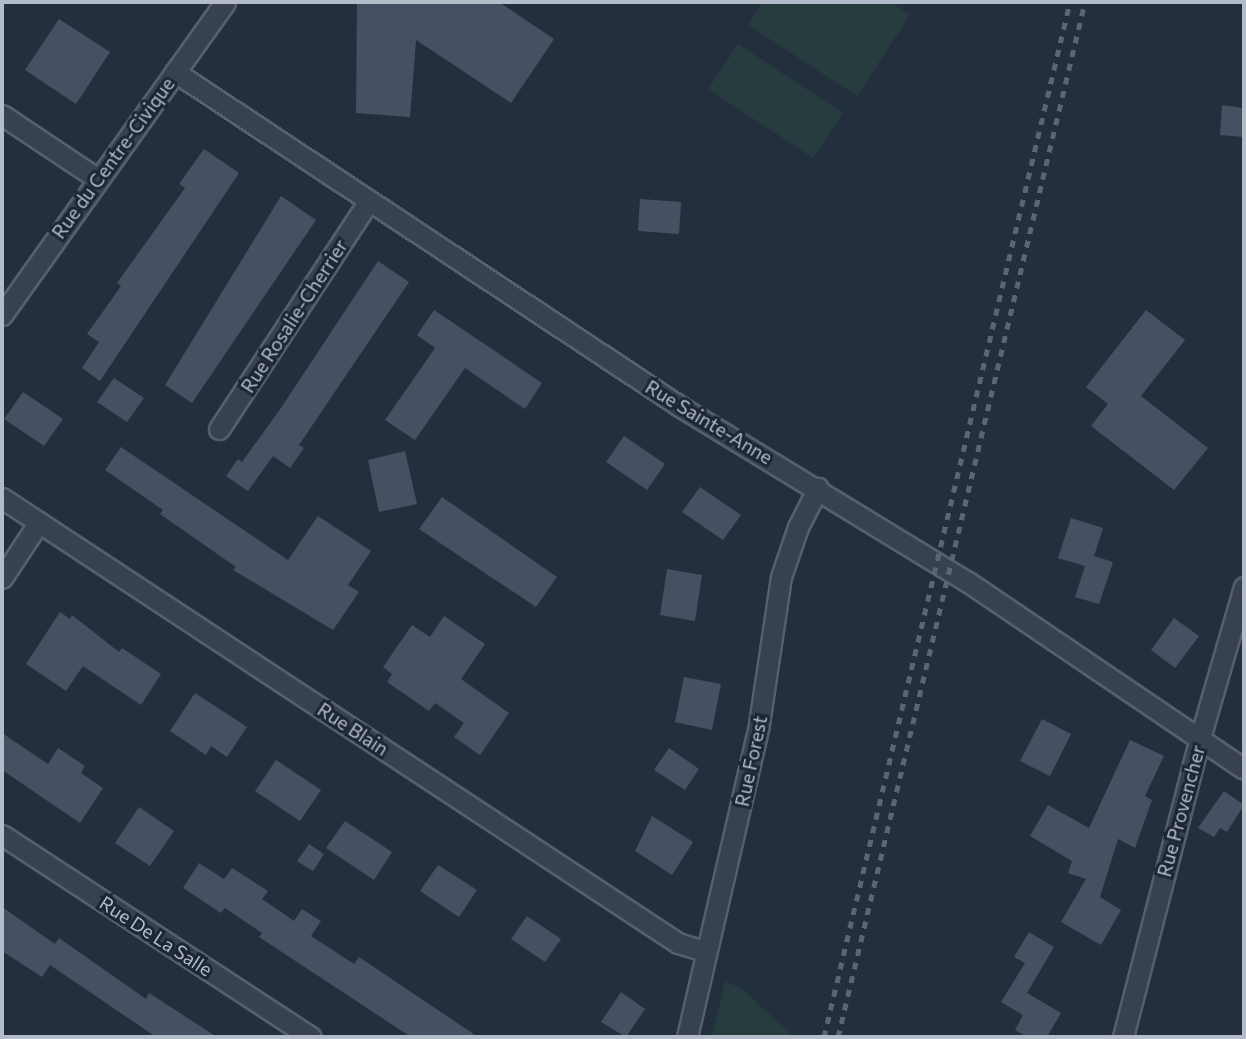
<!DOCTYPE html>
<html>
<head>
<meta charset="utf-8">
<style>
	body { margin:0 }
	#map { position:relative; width:1246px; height:1039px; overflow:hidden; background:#242f3e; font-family:Commissioner,sans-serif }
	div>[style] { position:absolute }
	.green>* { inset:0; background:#263c3f }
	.building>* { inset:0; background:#455162 }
	.roads { filter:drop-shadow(2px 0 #565f6c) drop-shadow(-2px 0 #565f6c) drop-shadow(0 2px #565f6c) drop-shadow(0 -2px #565f6c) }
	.minor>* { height:19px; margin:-9.5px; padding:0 9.5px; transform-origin:9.5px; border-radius:9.5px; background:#38414e }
	.rail>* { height:5px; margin-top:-2.5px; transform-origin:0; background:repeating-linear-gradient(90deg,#5a6575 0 7px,transparent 0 14px) }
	span { translate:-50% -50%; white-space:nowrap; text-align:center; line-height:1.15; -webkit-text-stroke:6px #1d2633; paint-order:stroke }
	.street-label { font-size:19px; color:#b4bcc9 }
	.frame { position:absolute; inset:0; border:4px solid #b4bcc9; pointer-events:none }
</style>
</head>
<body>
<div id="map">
	<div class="green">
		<i style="clip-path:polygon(763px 2px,890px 2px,910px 15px,857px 96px,748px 25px)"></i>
		<i style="clip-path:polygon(738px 44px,843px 113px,813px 158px,708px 89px)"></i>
		<i style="clip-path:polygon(725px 981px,741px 988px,794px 1037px,712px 1037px)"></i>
	</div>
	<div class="building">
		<i style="clip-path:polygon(357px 2px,499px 2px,554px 39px,511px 103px,416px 40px,410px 117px,356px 113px)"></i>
		<i style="clip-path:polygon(59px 19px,110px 52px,76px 104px,25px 70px)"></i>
		<i style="clip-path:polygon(1222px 105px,1244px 108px,1244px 137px,1220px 135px)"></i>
		<i style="clip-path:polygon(204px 149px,239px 173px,100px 381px,82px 368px,99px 342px,87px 334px,121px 286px,117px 283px,185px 188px,179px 184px)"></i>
		<i style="clip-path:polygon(281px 196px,316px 220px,192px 403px,165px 385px)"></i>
		<i style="clip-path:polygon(640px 199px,681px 202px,679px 234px,638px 231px)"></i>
		<i style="clip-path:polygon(378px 261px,409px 282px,299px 445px,304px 448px,290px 468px,273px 456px,248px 491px,226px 476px,238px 459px,242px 462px,281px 408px)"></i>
		<i style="clip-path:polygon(434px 310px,542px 383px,525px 409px,465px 368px,415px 440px,385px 420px,435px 348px,417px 335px)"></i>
		<i style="clip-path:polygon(1146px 310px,1185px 340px,1141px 396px,1208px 448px,1174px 490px,1091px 426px,1108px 404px,1086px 387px)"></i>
		<i style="clip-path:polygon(114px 378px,144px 398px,127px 422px,97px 402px)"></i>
		<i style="clip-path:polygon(23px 392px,63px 419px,44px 446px,4px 419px)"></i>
		<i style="clip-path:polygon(624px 436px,665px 464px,647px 490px,606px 462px)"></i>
		<i style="clip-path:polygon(121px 447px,288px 560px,318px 516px,371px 551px,348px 585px,359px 592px,333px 630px,233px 570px,236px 567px,160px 514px,163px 510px,105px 470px)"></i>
		<i style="clip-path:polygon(405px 451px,417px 504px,379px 512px,368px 460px)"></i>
		<i style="clip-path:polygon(700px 487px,741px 515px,723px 540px,682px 512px)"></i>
		<i style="clip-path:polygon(442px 497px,557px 577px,536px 607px,419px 529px)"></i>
		<i style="clip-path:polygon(1071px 518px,1103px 528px,1094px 556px,1113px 562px,1099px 604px,1075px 597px,1085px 566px,1058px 558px)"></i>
		<i style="clip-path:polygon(667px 569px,702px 575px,695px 621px,660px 615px)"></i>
		<i style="clip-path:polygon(60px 612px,70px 619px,72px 615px,119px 652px,122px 648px,161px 674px,141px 705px,83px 666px,66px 691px,26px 664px)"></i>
		<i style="clip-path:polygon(444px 616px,485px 644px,461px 679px,509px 713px,480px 755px,454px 737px,464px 723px,435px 703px,429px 711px,387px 682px,392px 674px,383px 667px,412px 625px,430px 637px)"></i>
		<i style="clip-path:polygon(1174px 618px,1199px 636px,1175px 668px,1151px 650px)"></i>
		<i style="clip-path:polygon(684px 677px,721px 684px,712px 730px,675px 722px)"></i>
		<i style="clip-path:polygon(195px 693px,247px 727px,227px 757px,211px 746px,206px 755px,170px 731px)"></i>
		<i style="clip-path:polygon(1042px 719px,1071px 734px,1050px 776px,1020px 761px)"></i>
		<i style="clip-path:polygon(2px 733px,48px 764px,58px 748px,85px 766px,81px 773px,103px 788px,80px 823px,2px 770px)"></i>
		<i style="clip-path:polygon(1130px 740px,1164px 756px,1145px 796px,1152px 800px,1135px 848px,1118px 839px,1100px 897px,1121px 910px,1101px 945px,1061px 922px,1086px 879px,1068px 873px,1072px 861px,1030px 836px,1048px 805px,1089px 828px)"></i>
		<i style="clip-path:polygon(669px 748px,699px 769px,685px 790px,654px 770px)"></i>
		<i style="clip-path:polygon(276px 760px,321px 790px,300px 821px,255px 791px)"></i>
		<i style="clip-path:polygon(1224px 791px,1244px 805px,1227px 832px,1220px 828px,1214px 837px,1198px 828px)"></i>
		<i style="clip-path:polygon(139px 807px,174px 831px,150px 866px,115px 843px)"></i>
		<i style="clip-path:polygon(652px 816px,693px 842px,672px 875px,635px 851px)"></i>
		<i style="clip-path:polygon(345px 821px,392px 852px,374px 880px,326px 848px)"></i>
		<i style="clip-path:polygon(309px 844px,324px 854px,313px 871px,297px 861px)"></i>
		<i style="clip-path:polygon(199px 863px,224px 879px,232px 868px,268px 891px,262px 899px,294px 921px,302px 909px,321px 921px,311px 936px,354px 964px,359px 957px,478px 1037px,411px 1037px,259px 937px,262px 933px,225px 908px,221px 913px,183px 888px)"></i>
		<i style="clip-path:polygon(438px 865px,477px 890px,459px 917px,420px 891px)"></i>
		<i style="clip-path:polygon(2px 907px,55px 944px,59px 938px,146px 999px,149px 993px,217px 1037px,156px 1037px,50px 965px,42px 977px,2px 951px)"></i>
		<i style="clip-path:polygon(527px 916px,561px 939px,545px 962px,511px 939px)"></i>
		<i style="clip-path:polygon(1029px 932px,1054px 947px,1027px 993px,1061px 1013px,1047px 1037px,1027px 1037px,1015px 1030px,1023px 1015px,1001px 1002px,1025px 963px,1014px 957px)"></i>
		<i style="clip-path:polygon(621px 992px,645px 1009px,626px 1037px,601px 1022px)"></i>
	</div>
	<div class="roads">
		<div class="minor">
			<i style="left:175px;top:72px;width:607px;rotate:33.51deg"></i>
			<i style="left:681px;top:407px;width:336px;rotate:31.4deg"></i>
			<i style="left:968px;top:582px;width:333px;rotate:34.1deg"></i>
			<i style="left:2px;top:115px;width:115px;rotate:33.7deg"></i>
			<i style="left:2px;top:315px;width:384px;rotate:-54.5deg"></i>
			<i style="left:219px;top:429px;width:272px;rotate:-56.7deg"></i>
			<i style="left:2px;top:498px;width:809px;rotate:33.36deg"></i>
			<i style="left:678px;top:943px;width:30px;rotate:17deg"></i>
			<i style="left:2px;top:578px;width:67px;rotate:-56.5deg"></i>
			<i style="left:2px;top:835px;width:369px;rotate:33.2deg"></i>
			<i style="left:687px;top:1037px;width:321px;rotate:-77deg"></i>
			<i style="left:759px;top:724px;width:149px;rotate:-81.5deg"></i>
			<i style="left:781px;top:577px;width:53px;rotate:-71.2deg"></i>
			<i style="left:798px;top:527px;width:44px;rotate:-62.9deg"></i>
			<i style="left:1123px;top:1037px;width:309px;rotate:-75.6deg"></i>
			<i style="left:1200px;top:738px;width:157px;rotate:-73.8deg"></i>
		</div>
	</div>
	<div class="rail">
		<i style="left:824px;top:1037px;width:1064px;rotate:-76.63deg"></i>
		<i style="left:838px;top:1037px;width:1064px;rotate:-76.58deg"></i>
	</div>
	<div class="street-label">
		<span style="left:113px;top:158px;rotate:-54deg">Rue du Centre-Civique</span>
		<span style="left:294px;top:316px;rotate:-57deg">Rue Rosalie-Cherrier</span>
		<span style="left:709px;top:422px;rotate:31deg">Rue Sainte-Anne</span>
		<span style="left:353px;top:729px;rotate:33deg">Rue Blain</span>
		<span style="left:751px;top:761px;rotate:-78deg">Rue Forest</span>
		<span style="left:1181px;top:811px;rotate:-75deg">Rue Provencher</span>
		<span style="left:156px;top:936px;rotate:33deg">Rue De La Salle</span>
	</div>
	<div class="frame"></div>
</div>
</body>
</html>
